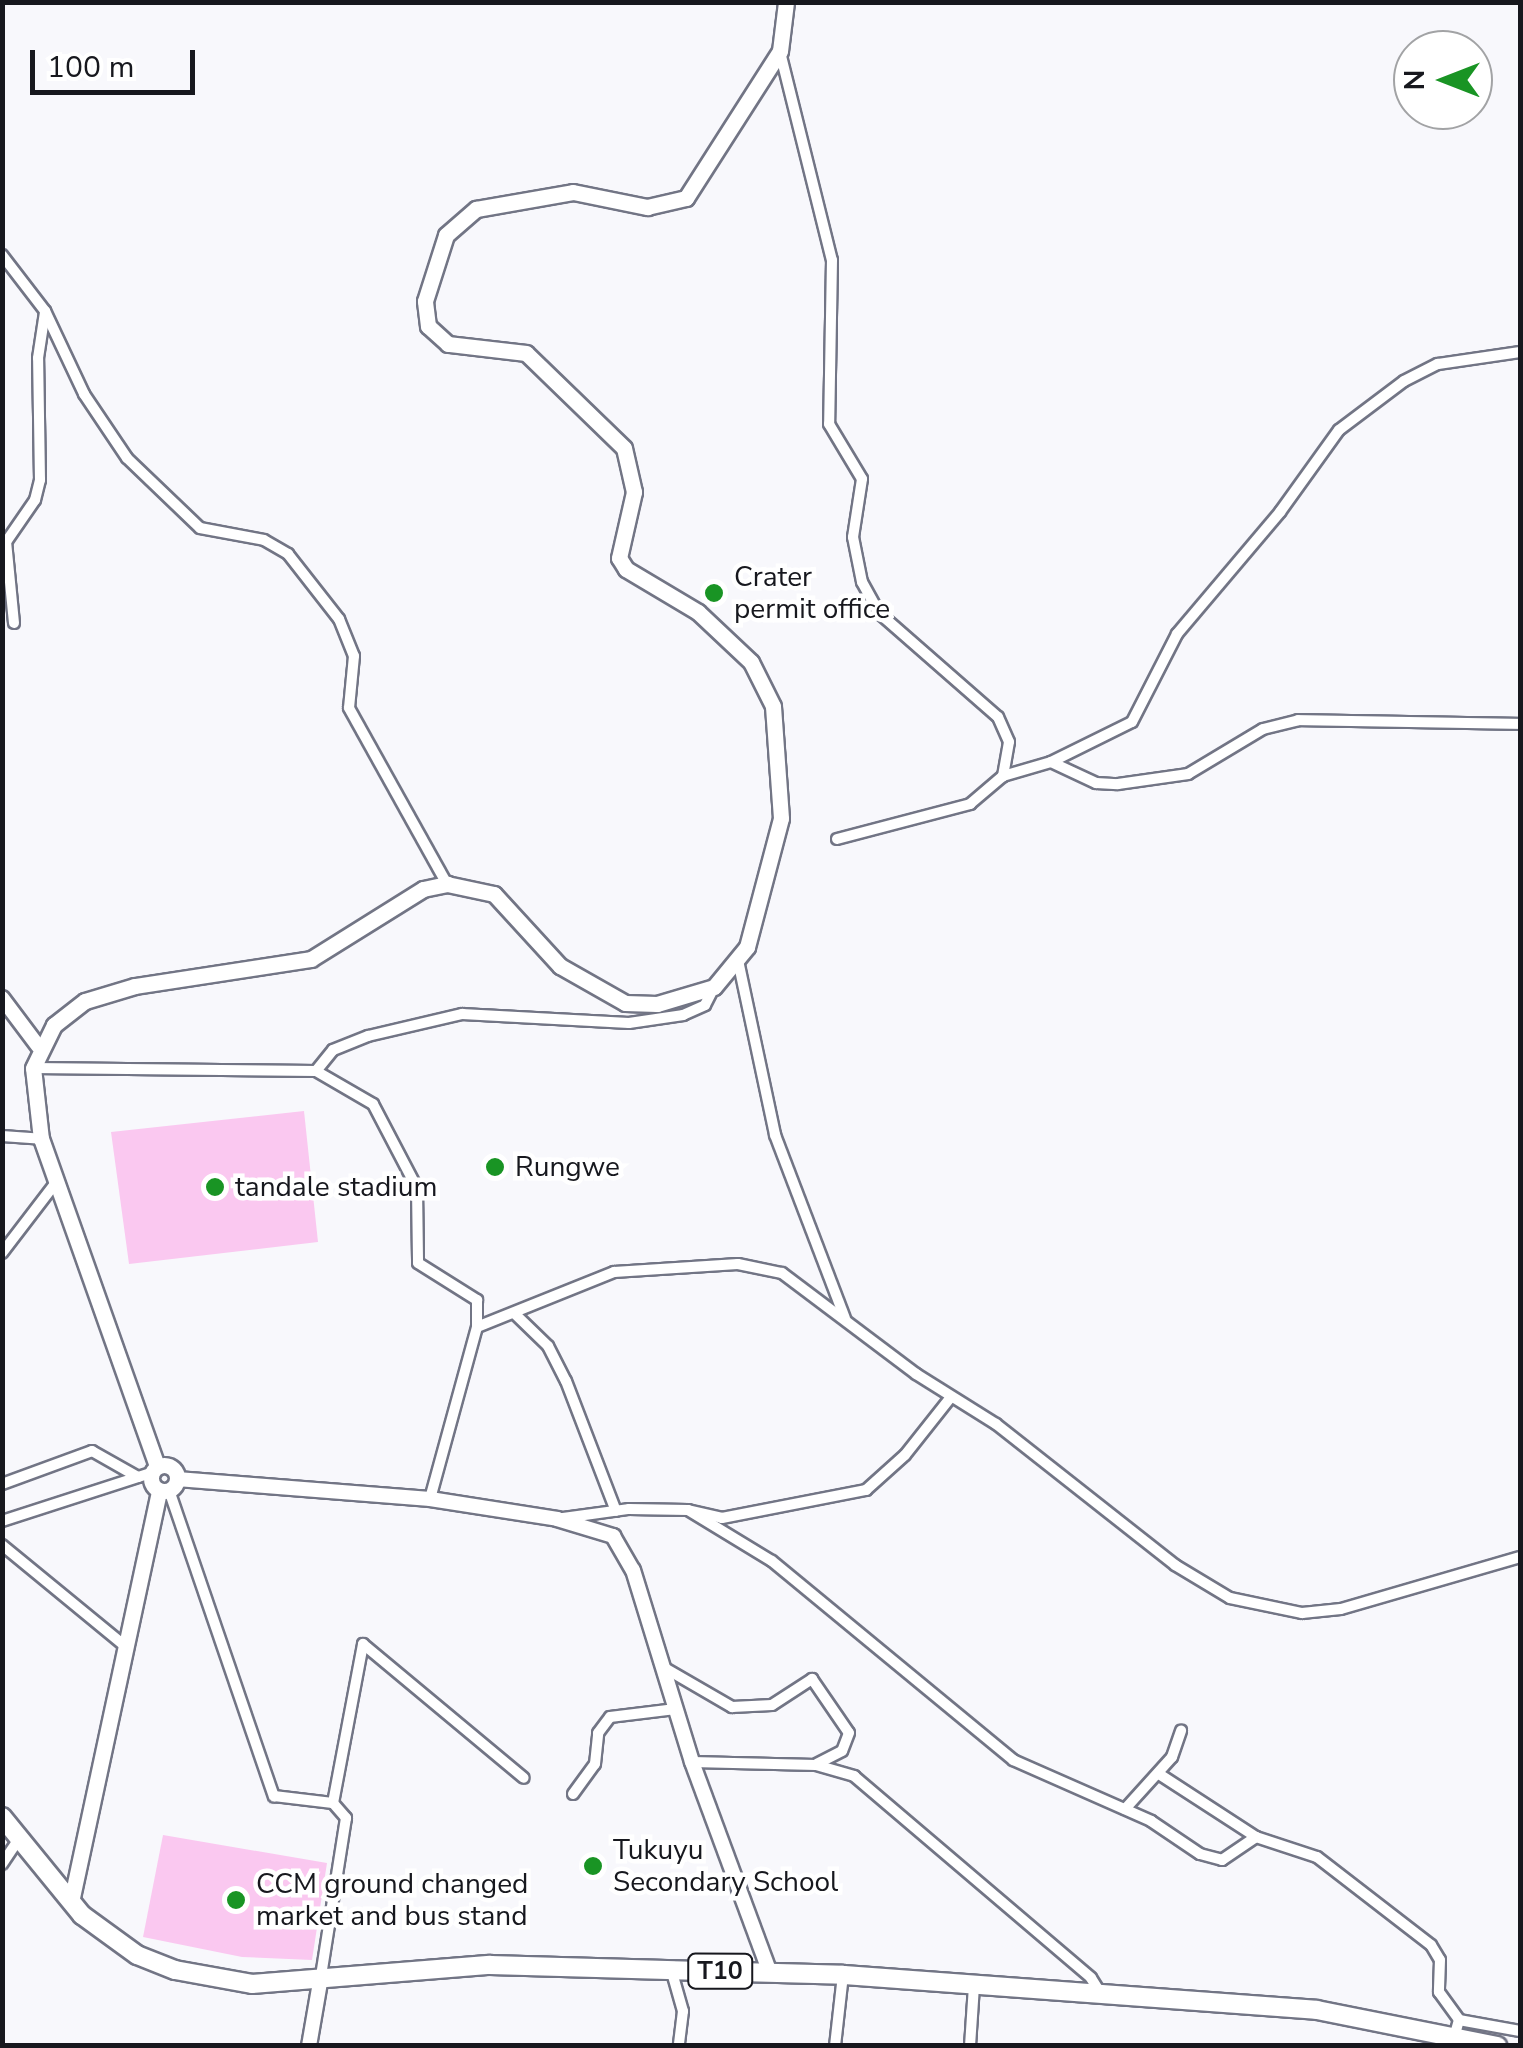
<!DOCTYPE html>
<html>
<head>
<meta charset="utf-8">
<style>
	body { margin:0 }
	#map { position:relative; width:1523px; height:2048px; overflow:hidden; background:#f8f8fc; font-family:"Nunito Sans",sans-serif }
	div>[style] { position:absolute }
	.green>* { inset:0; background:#fac8f0 }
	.roads { filter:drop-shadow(2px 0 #727585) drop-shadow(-2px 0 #727585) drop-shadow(0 2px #727585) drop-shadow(0 -2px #727585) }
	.minor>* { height:10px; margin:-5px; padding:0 5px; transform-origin:5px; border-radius:5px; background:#fff }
	.tertiary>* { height:14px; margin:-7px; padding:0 7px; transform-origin:7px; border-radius:7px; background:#fff }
	.secondary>* { height:15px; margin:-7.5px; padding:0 7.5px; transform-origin:7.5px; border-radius:7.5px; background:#fff }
	.secondary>.ring { margin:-7.5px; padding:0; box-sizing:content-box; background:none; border:15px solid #fff; border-radius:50% }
	.trunk>* { height:18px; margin:-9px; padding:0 9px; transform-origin:9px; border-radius:9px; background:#fff }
	.dots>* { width:28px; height:28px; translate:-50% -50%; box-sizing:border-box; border:5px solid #fff; border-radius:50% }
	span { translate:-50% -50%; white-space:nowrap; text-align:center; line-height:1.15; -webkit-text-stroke:9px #fff; paint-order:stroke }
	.shield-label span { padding:2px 8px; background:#fff; border:2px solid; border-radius:8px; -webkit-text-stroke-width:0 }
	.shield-label { font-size:25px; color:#17181e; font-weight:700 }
	.poi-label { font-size:28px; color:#17181e }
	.left { translate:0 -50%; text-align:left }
	.frame { position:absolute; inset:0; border:5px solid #17181e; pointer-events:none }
	.north { position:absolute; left:1393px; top:30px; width:100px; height:100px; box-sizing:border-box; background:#fff; border:2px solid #a2a3a5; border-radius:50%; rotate:270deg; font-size:28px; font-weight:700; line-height:40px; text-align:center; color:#17181e }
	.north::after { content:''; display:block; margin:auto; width:35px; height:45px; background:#199424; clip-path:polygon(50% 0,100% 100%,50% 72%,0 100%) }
	.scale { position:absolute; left:30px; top:50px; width:165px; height:45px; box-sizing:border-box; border:5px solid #17181e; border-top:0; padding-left:12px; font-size:30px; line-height:35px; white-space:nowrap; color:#17181e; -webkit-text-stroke:8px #fff; paint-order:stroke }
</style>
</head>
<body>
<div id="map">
	<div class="green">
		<i style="clip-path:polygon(304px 1111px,318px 1242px,129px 1264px,111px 1132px)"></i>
		<i style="clip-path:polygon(163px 1835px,327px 1863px,312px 1960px,242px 1957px,143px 1937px)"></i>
	</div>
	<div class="roads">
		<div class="minor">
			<i style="left:780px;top:52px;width:214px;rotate:76deg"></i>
			<i style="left:832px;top:260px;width:164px;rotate:91deg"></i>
			<i style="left:829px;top:424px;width:64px;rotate:59deg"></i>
			<i style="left:862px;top:479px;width:59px;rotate:98.8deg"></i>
			<i style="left:853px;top:537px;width:46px;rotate:78.7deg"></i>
			<i style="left:862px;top:582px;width:35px;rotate:61deg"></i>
			<i style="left:879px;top:613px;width:158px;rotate:41.2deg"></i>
			<i style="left:998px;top:717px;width:27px;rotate:66deg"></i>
			<i style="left:1009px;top:742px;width:35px;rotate:100deg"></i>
			<i style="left:2px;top:255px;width:71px;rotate:52.5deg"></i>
			<i style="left:45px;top:311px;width:92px;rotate:64.8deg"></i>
			<i style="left:84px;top:394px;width:77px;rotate:56.1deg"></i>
			<i style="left:127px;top:458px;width:101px;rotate:43.8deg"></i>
			<i style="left:200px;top:528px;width:65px;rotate:10.6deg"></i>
			<i style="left:264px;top:540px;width:28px;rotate:30deg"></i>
			<i style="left:288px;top:554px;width:83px;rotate:51.9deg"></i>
			<i style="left:339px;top:619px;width:40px;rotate:68deg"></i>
			<i style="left:354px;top:656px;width:52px;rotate:95.5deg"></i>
			<i style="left:349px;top:708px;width:201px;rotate:60.9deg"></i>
			<i style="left:14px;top:623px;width:81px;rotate:-95.6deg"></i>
			<i style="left:6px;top:542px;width:51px;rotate:-55.4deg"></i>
			<i style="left:35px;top:500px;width:21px;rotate:-76deg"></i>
			<i style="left:40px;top:480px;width:122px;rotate:-90.9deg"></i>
			<i style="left:38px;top:358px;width:47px;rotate:-81.3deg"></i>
			<i style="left:1051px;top:762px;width:50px;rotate:25deg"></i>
			<i style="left:1096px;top:783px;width:22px;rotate:3deg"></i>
			<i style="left:1118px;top:784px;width:71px;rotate:-8.1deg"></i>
			<i style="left:1188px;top:774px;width:87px;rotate:-31deg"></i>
			<i style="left:1263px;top:729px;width:36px;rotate:-14deg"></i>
			<i style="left:1298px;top:720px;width:222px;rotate:1deg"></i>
			<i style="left:837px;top:839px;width:138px;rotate:-14.7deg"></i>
			<i style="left:970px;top:804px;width:43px;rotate:-40.3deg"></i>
			<i style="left:1003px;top:776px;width:50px;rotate:-16.3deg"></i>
			<i style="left:1051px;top:762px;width:90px;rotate:-26.3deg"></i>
			<i style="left:1132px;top:722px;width:99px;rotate:-62.9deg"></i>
			<i style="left:1177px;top:634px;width:160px;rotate:-49.8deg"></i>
			<i style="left:1280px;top:512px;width:101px;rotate:-54.3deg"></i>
			<i style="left:1339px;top:430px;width:81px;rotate:-37deg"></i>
			<i style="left:1404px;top:381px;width:38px;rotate:-27deg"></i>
			<i style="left:1438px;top:364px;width:83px;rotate:-8.3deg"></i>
			<i style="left:739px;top:965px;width:174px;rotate:78deg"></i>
			<i style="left:775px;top:1135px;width:196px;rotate:69.1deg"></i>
			<i style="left:33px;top:1068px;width:283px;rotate:0.6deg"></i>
			<i style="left:316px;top:1071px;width:66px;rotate:30.1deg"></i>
			<i style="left:373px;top:1104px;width:95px;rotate:62.4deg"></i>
			<i style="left:417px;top:1188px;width:75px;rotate:89.2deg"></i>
			<i style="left:418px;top:1263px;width:70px;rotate:32.1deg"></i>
			<i style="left:477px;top:1300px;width:27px;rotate:90deg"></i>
			<i style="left:477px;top:1327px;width:178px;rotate:105.3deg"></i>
			<i style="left:316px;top:1071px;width:27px;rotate:-51deg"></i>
			<i style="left:333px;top:1050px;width:38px;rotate:-22deg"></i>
			<i style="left:368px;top:1036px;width:97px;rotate:-13.2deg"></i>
			<i style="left:462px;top:1014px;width:167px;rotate:3.1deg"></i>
			<i style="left:629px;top:1023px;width:55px;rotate:-8.4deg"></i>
			<i style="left:683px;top:1015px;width:24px;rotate:-24deg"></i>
			<i style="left:705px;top:1005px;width:20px;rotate:-63deg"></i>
			<i style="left:2px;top:1136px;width:39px;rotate:4deg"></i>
			<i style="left:2px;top:1253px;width:86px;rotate:-52.6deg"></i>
			<i style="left:515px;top:1314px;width:46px;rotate:44.1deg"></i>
			<i style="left:548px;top:1346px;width:39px;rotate:63deg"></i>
			<i style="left:566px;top:1381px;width:139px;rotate:69deg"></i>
			<i style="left:477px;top:1327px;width:148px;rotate:-21.9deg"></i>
			<i style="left:614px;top:1272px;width:124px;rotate:-3.7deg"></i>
			<i style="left:738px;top:1264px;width:45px;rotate:11.6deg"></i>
			<i style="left:782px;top:1273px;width:168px;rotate:37deg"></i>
			<i style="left:916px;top:1374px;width:94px;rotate:32deg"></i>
			<i style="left:996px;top:1424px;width:228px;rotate:38.2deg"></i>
			<i style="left:1175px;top:1565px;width:64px;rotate:31deg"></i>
			<i style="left:1230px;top:1598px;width:74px;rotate:11.8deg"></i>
			<i style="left:1302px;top:1613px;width:39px;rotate:-6deg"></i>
			<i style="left:1341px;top:1609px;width:186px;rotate:-16.2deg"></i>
			<i style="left:2px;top:1484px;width:96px;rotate:-20.1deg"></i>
			<i style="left:92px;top:1451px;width:53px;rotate:29.5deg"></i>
			<i style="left:169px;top:1490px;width:324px;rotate:71.1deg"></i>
			<i style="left:274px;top:1796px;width:59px;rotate:6.8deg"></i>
			<i style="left:333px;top:1803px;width:20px;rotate:49deg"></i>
			<i style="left:346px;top:1818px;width:166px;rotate:99deg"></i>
			<i style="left:688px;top:1510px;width:98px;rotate:31.3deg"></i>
			<i style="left:772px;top:1561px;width:313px;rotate:39.5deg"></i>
			<i style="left:1013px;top:1760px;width:151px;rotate:23.8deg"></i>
			<i style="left:1151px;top:1821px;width:59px;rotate:34deg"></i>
			<i style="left:1200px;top:1854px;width:23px;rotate:15deg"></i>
			<i style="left:1222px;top:1860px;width:41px;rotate:-34.1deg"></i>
			<i style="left:563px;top:1518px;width:67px;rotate:-7.8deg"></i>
			<i style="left:629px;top:1509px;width:59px;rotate:1deg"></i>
			<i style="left:688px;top:1510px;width:35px;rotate:13deg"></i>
			<i style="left:722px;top:1518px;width:147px;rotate:-11deg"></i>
			<i style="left:866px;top:1490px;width:52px;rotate:-41.9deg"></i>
			<i style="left:905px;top:1455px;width:74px;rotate:-51.6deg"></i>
			<i style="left:2px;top:1521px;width:157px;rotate:-17.9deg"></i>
			<i style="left:2px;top:1545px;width:161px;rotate:39.4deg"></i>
			<i style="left:663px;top:1667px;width:80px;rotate:30.1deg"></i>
			<i style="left:732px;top:1707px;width:40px;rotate:-2.9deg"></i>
			<i style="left:772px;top:1705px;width:48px;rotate:-33deg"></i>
			<i style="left:812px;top:1679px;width:65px;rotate:55.6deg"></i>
			<i style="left:849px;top:1733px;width:19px;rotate:111deg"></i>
			<i style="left:842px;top:1751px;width:28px;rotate:153deg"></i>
			<i style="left:692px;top:1762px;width:124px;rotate:1.4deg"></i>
			<i style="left:816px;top:1765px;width:40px;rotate:16deg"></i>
			<i style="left:854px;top:1776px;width:311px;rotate:40.4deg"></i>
			<i style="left:1091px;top:1978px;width:19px;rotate:58deg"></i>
			<i style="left:1159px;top:1774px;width:116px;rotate:33deg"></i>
			<i style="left:1256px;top:1837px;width:64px;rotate:18.2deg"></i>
			<i style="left:1317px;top:1857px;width:144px;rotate:37.7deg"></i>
			<i style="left:1431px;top:1945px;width:17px;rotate:59deg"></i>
			<i style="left:1440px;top:1960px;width:32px;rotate:92deg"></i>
			<i style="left:1439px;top:1992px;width:34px;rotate:54deg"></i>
			<i style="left:1459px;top:2020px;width:18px;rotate:106deg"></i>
			<i style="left:573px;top:1794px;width:37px;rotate:-54deg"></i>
			<i style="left:595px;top:1764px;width:31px;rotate:-84deg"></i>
			<i style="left:598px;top:1733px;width:20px;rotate:-53deg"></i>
			<i style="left:610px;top:1717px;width:66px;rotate:-6.9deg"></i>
			<i style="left:333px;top:1803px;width:162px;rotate:-79.3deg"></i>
			<i style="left:363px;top:1644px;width:209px;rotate:39.8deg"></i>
			<i style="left:1125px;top:1809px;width:70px;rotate:-47.9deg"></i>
			<i style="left:1172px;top:1757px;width:28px;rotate:-71deg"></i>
			<i style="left:2px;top:1864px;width:30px;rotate:-56deg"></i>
			<i style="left:671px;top:1969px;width:44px;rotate:74.1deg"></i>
			<i style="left:683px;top:2011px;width:35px;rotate:97deg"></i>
			<i style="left:1459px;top:2020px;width:62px;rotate:10.2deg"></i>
			<i style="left:835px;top:2046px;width:71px;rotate:-83.6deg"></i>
			<i style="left:970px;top:2046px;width:61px;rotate:-86.2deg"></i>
		</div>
		<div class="tertiary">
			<i style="left:2px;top:998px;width:60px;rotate:53.1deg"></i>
			<i style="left:177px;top:1479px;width:254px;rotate:4.5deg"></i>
			<i style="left:430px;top:1499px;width:129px;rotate:8.9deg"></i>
			<i style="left:557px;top:1519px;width:59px;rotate:16.9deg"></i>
			<i style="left:613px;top:1536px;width:39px;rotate:60deg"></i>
			<i style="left:633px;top:1570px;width:201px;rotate:72.9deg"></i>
			<i style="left:692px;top:1762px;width:225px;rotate:69.7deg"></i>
			<i style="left:309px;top:2046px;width:65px;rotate:-80.2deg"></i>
		</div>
		<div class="secondary">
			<i class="ring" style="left:151px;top:1465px;width:11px;height:11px"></i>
			<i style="left:157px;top:1466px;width:347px;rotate:-109.5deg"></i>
			<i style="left:41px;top:1139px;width:71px;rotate:-96.4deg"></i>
			<i style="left:33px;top:1068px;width:48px;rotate:-64deg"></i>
			<i style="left:54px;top:1025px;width:39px;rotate:-38deg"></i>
			<i style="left:85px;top:1001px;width:52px;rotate:-16.7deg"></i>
			<i style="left:135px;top:986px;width:178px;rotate:-8.7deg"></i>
			<i style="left:311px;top:959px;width:132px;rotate:-32deg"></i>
			<i style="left:423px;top:889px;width:25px;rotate:-12deg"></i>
			<i style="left:447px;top:884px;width:48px;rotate:12deg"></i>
			<i style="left:494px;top:894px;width:98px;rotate:47.5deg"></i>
			<i style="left:560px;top:966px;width:75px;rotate:29.6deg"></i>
			<i style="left:625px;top:1003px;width:32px;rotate:2deg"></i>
			<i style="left:657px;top:1004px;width:59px;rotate:-16.6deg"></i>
			<i style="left:714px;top:987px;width:52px;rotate:-50.5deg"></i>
			<i style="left:747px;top:947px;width:133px;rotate:-75.2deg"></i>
			<i style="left:781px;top:818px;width:112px;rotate:-94.1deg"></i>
			<i style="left:773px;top:706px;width:49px;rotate:-116.6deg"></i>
			<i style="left:751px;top:662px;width:73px;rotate:-136.7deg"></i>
			<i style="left:698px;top:612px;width:84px;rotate:-149.2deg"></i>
			<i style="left:626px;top:569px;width:13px;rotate:-122deg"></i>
			<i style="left:619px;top:558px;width:68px;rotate:-77.2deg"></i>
			<i style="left:634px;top:492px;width:45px;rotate:-102.8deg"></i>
			<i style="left:624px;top:448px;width:136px;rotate:-135.9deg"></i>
			<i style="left:526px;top:353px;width:79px;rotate:-173.4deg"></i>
			<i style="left:448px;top:344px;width:27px;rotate:-138deg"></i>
			<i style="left:428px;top:326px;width:25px;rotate:-97deg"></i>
			<i style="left:425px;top:301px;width:69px;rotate:-72.3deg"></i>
			<i style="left:446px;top:235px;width:40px;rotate:-41deg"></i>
			<i style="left:476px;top:209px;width:98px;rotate:-9.9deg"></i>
			<i style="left:573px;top:192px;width:76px;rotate:11.5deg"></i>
			<i style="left:647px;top:207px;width:40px;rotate:-13deg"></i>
			<i style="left:686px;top:198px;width:174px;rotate:-57.4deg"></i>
			<i style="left:780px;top:51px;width:49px;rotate:-83deg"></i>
			<i style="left:71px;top:1902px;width:421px;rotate:-77.9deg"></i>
		</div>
		<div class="trunk">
			<i style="left:2px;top:1817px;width:127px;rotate:50.8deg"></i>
			<i style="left:82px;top:1915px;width:68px;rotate:36deg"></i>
			<i style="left:137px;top:1955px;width:41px;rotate:21.5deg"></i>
			<i style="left:175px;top:1970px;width:78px;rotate:10.3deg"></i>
			<i style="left:252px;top:1984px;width:239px;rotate:-4.6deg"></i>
			<i style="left:490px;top:1965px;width:353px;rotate:1.6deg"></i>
			<i style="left:843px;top:1975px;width:475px;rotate:4.2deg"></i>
			<i style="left:1317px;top:2010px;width:184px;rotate:11.3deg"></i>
		</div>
	</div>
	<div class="dots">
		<i style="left:714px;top:593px;background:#199424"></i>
		<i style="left:495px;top:1167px;background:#199424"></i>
		<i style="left:215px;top:1187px;background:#199424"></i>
		<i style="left:593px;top:1866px;background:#199424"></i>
		<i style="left:236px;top:1900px;background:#199424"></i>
	</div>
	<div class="shield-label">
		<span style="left:720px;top:1971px">T10</span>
	</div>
	<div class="poi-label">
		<span class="left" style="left:734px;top:593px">Crater<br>permit office</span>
		<span class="left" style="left:515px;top:1167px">Rungwe</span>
		<span class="left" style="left:235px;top:1187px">tandale stadium</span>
		<span class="left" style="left:613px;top:1866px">Tukuyu<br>Secondary School</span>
		<span class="left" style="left:256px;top:1900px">CCM ground changed<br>market and bus stand</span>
	</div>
	<div class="frame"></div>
	<div class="north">N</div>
	<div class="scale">100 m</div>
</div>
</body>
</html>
